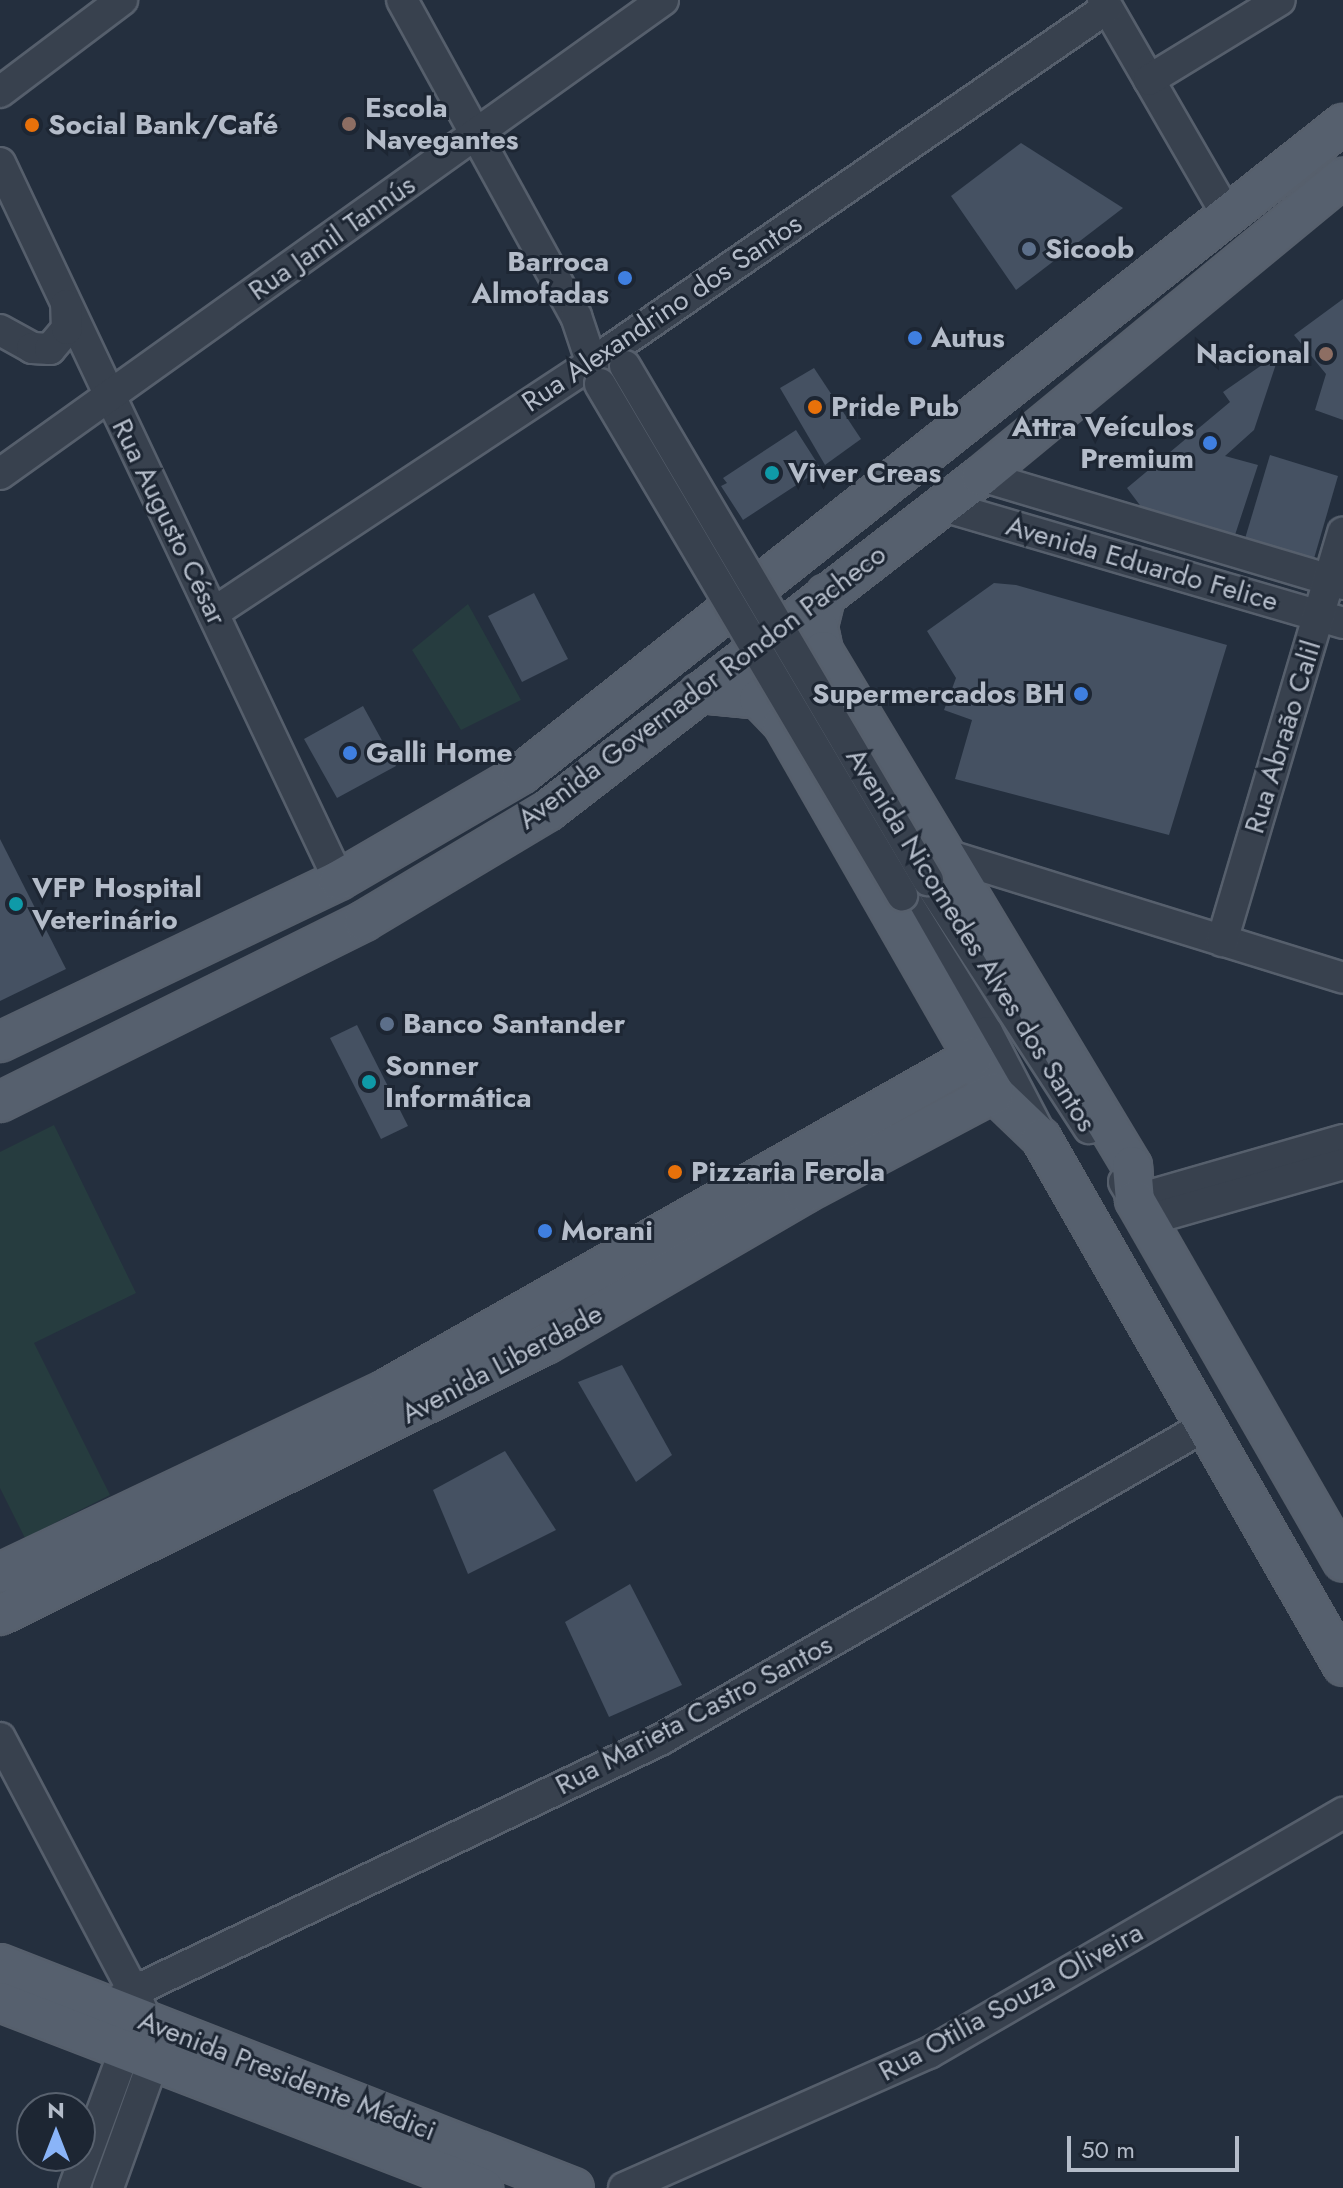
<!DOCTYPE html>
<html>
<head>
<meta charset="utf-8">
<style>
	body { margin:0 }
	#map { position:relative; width:1343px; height:2188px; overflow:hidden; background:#242f3e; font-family:Jost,sans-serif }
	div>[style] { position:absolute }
	.green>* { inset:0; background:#263c3f }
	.building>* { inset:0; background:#455162 }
	.roads { filter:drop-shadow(2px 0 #565f6c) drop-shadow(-2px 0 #565f6c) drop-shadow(0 2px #565f6c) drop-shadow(0 -2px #565f6c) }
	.minor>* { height:30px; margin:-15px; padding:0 15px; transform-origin:15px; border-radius:15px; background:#38414e }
	.major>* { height:38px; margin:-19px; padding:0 19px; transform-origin:19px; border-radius:19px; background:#56606e }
	.bridges { filter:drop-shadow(2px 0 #565f6c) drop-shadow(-2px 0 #565f6c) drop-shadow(0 2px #565f6c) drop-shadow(0 -2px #565f6c) }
	.minor-bridge>* { height:30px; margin:-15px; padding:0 15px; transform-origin:15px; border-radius:15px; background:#38414e }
	.dots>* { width:22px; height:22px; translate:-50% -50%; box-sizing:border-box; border:4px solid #1d2633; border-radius:50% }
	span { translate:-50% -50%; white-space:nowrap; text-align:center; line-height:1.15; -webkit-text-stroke:6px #1d2633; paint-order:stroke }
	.poi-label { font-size:28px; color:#b4bcc9; font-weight:700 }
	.left { translate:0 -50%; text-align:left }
	.right { translate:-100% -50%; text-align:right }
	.street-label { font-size:28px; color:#b4bcc9 }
	.north { position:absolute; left:16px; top:2092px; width:80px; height:80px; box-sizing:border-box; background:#1d2633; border:2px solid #59626f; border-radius:50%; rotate:0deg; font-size:22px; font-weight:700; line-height:32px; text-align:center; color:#b4bcc9 }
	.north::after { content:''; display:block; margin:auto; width:28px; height:36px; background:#8ab4f8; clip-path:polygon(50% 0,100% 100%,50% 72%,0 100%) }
	.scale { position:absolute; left:1067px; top:2136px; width:172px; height:36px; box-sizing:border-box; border:4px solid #b4bcc9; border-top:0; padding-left:10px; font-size:24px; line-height:28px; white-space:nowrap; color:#b4bcc9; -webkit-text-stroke:6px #1d2633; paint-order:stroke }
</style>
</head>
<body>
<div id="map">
	<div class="green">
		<i style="clip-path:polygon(468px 604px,521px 700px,461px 730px,412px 650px)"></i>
		<i style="clip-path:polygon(54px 1125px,136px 1293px,34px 1343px,110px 1495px,25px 1538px,0 1488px,0 1152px)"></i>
	</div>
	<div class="building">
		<i style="clip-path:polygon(1021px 143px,1123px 208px,1016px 290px,951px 196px)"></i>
		<i style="clip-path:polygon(1343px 299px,1343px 420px,1315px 410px,1326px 374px,1294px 335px)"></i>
		<i style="clip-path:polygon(1272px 358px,1277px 361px,1254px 430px,1225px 456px,1258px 465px,1234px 538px,1148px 516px,1127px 488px,1230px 402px,1223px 392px)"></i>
		<i style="clip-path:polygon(814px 368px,861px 439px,825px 465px,780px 388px)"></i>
		<i style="clip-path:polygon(796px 430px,821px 469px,743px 520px,721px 486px,727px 483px,723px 478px)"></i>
		<i style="clip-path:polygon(1270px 455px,1338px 476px,1313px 562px,1244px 542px)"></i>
		<i style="clip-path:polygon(994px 583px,1016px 585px,1227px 645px,1169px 835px,955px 779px,972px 720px,944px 710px,956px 678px,927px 631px)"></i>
		<i style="clip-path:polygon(534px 593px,568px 659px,522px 682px,488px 616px)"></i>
		<i style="clip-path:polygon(363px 706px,396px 766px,337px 798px,304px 739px)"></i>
		<i style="clip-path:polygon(0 839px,66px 969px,0 1001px)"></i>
		<i style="clip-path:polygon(357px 1025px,408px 1126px,381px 1139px,330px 1038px)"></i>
		<i style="clip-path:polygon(622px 1365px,672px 1455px,636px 1482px,578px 1382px)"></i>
		<i style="clip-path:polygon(505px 1451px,556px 1530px,468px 1574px,433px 1490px)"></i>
		<i style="clip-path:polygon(630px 1584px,682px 1685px,609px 1717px,565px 1622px)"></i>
	</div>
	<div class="roads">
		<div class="minor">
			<i style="left:402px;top:0;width:361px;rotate:61.2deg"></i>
			<i style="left:576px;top:316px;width:66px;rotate:71.6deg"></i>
			<i style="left:1103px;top:0;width:252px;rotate:60deg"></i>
			<i style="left:1149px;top:80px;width:153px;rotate:-31.4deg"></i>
			<i style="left:0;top:92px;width:153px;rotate:-37deg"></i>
			<i style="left:0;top:163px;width:793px;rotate:64.7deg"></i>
			<i style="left:0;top:330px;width:37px;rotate:29deg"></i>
			<i style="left:32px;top:348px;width:18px;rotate:3deg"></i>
			<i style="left:50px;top:349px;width:26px;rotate:-50deg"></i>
			<i style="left:67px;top:329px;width:24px;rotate:-92deg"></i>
			<i style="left:0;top:474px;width:815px;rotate:-35.56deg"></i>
			<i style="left:981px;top:476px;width:378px;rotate:16.6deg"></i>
			<i style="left:940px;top:505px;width:420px;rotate:16.3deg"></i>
			<i style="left:213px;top:613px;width:450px;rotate:-33.4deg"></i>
			<i style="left:589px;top:365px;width:629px;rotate:-34.57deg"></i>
			<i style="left:940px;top:853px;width:422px;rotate:17.2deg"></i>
			<i style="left:928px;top:880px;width:296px;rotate:57deg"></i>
			<i style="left:902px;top:895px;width:161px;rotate:58.2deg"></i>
			<i style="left:987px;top:1032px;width:108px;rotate:62.5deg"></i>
			<i style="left:1222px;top:941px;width:426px;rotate:-73.5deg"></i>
			<i style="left:1124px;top:1182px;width:21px;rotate:59deg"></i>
			<i style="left:1135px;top:1200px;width:216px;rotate:-16.1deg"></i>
			<i style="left:1147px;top:1220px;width:204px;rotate:-15.9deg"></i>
			<i style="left:0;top:1738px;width:287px;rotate:62.2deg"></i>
			<i style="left:134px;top:1992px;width:61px;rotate:66.8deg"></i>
			<i style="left:158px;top:2048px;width:149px;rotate:109.7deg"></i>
			<i style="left:124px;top:1996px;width:594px;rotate:-25.53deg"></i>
			<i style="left:660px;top:1740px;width:629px;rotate:-29.95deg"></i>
			<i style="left:74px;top:2188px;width:145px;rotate:-69.8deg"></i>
			<i style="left:124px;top:2052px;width:21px;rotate:-90deg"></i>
			<i style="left:624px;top:2188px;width:334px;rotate:-23.9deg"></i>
			<i style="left:929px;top:2053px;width:479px;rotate:-30.1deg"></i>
		</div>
		<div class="major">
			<i style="left:826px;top:594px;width:34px;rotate:104deg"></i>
			<i style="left:818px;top:627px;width:25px;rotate:78deg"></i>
			<i style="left:823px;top:651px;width:601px;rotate:59.04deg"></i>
			<i style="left:1132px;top:1166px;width:34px;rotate:85deg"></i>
			<i style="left:1135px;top:1200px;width:417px;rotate:60.1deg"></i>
			<i style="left:699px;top:693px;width:60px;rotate:5.7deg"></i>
			<i style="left:759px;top:699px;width:35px;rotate:46deg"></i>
			<i style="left:783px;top:724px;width:425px;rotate:60.2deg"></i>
			<i style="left:994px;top:1093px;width:65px;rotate:43.8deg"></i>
			<i style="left:1041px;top:1138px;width:608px;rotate:60.23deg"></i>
			<i style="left:0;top:1042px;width:376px;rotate:-25.5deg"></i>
			<i style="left:339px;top:880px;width:211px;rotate:-30.2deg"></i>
			<i style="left:521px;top:774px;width:1048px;rotate:-38.34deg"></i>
			<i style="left:0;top:1102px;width:407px;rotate:-26.4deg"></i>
			<i style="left:364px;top:921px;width:214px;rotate:-30.9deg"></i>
			<i style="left:548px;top:811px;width:547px;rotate:-37.73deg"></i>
			<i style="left:981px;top:476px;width:469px;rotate:-39.5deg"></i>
			<i style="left:0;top:1573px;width:429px;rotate:-25.4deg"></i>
			<i style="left:387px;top:1389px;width:674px;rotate:-29.53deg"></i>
			<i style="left:0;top:1615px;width:610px;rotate:-26.4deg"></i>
			<i style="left:546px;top:1344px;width:300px;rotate:-30.2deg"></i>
			<i style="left:805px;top:1193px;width:214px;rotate:-27.9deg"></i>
			<i style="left:0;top:1964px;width:616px;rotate:21.32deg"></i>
			<i style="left:0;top:2002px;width:518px;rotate:21.06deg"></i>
		</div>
	</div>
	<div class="bridges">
		<div class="minor-bridge">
			<i style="left:625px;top:366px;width:597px;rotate:59.48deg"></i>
			<i style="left:600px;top:384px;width:594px;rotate:59.42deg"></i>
		</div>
	</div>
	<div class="dots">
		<i style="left:349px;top:124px;background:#8d6e63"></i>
		<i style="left:32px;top:125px;background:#e8710a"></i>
		<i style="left:1029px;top:249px;background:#5c6f8a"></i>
		<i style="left:625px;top:278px;background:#3f7fe0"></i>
		<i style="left:915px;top:338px;background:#3f7fe0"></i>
		<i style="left:1326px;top:354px;background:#8d6e63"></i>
		<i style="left:815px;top:407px;background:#e8710a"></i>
		<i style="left:1210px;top:443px;background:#3f7fe0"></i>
		<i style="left:772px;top:473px;background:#0f9aa8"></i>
		<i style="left:1081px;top:694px;background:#3f7fe0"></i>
		<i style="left:350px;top:753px;background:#3f7fe0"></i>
		<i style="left:16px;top:904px;background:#0f9aa8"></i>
		<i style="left:387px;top:1024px;background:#5c6f8a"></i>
		<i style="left:369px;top:1082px;background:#0f9aa8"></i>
		<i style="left:675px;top:1172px;background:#e8710a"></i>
		<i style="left:545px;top:1231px;background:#3f7fe0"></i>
	</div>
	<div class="poi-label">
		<span class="left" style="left:365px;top:124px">Escola<br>Navegantes</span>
		<span class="left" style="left:48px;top:125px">Social Bank/Café</span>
		<span class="left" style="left:1045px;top:249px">Sicoob</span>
		<span class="right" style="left:609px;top:278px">Barroca<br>Almofadas</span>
		<span class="left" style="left:931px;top:338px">Autus</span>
		<span class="right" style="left:1310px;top:354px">Nacional</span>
		<span class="left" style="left:831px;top:407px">Pride Pub</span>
		<span class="right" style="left:1194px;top:443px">Attra Veículos<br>Premium</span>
		<span class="left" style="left:788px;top:473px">Viver Creas</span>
		<span class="right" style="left:1065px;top:694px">Supermercados BH</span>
		<span class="left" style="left:366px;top:753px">Galli Home</span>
		<span class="left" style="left:32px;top:904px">VFP Hospital<br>Veterinário</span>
		<span class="left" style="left:403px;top:1024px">Banco Santander</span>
		<span class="left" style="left:385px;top:1082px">Sonner<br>Informática</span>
		<span class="left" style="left:691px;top:1172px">Pizzaria Ferola</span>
		<span class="left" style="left:561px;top:1231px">Morani</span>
	</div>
	<div class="street-label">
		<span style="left:332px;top:238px;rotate:-35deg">Rua Jamil Tannús</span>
		<span style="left:662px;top:313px;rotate:-34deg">Rua Alexandrino dos Santos</span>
		<span style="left:169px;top:522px;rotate:64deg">Rua Augusto César</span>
		<span style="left:1142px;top:564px;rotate:16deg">Avenida Eduardo Felice</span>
		<span style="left:702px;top:687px;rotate:-37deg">Avenida Governador Rondon Pacheco</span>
		<span style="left:1283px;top:737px;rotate:-73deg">Rua Abraão Calil</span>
		<span style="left:971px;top:940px;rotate:58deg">Avenida Nicomedes Alves dos Santos</span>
		<span style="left:502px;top:1364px;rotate:-28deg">Avenida Liberdade</span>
		<span style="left:694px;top:1715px;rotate:-28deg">Rua Marieta Castro Santos</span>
		<span style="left:1011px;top:2002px;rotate:-29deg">Rua Otilia Souza Oliveira</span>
		<span style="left:287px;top:2076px;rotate:21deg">Avenida Presidente Médici</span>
	</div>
	<div class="north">N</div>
	<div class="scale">50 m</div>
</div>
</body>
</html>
